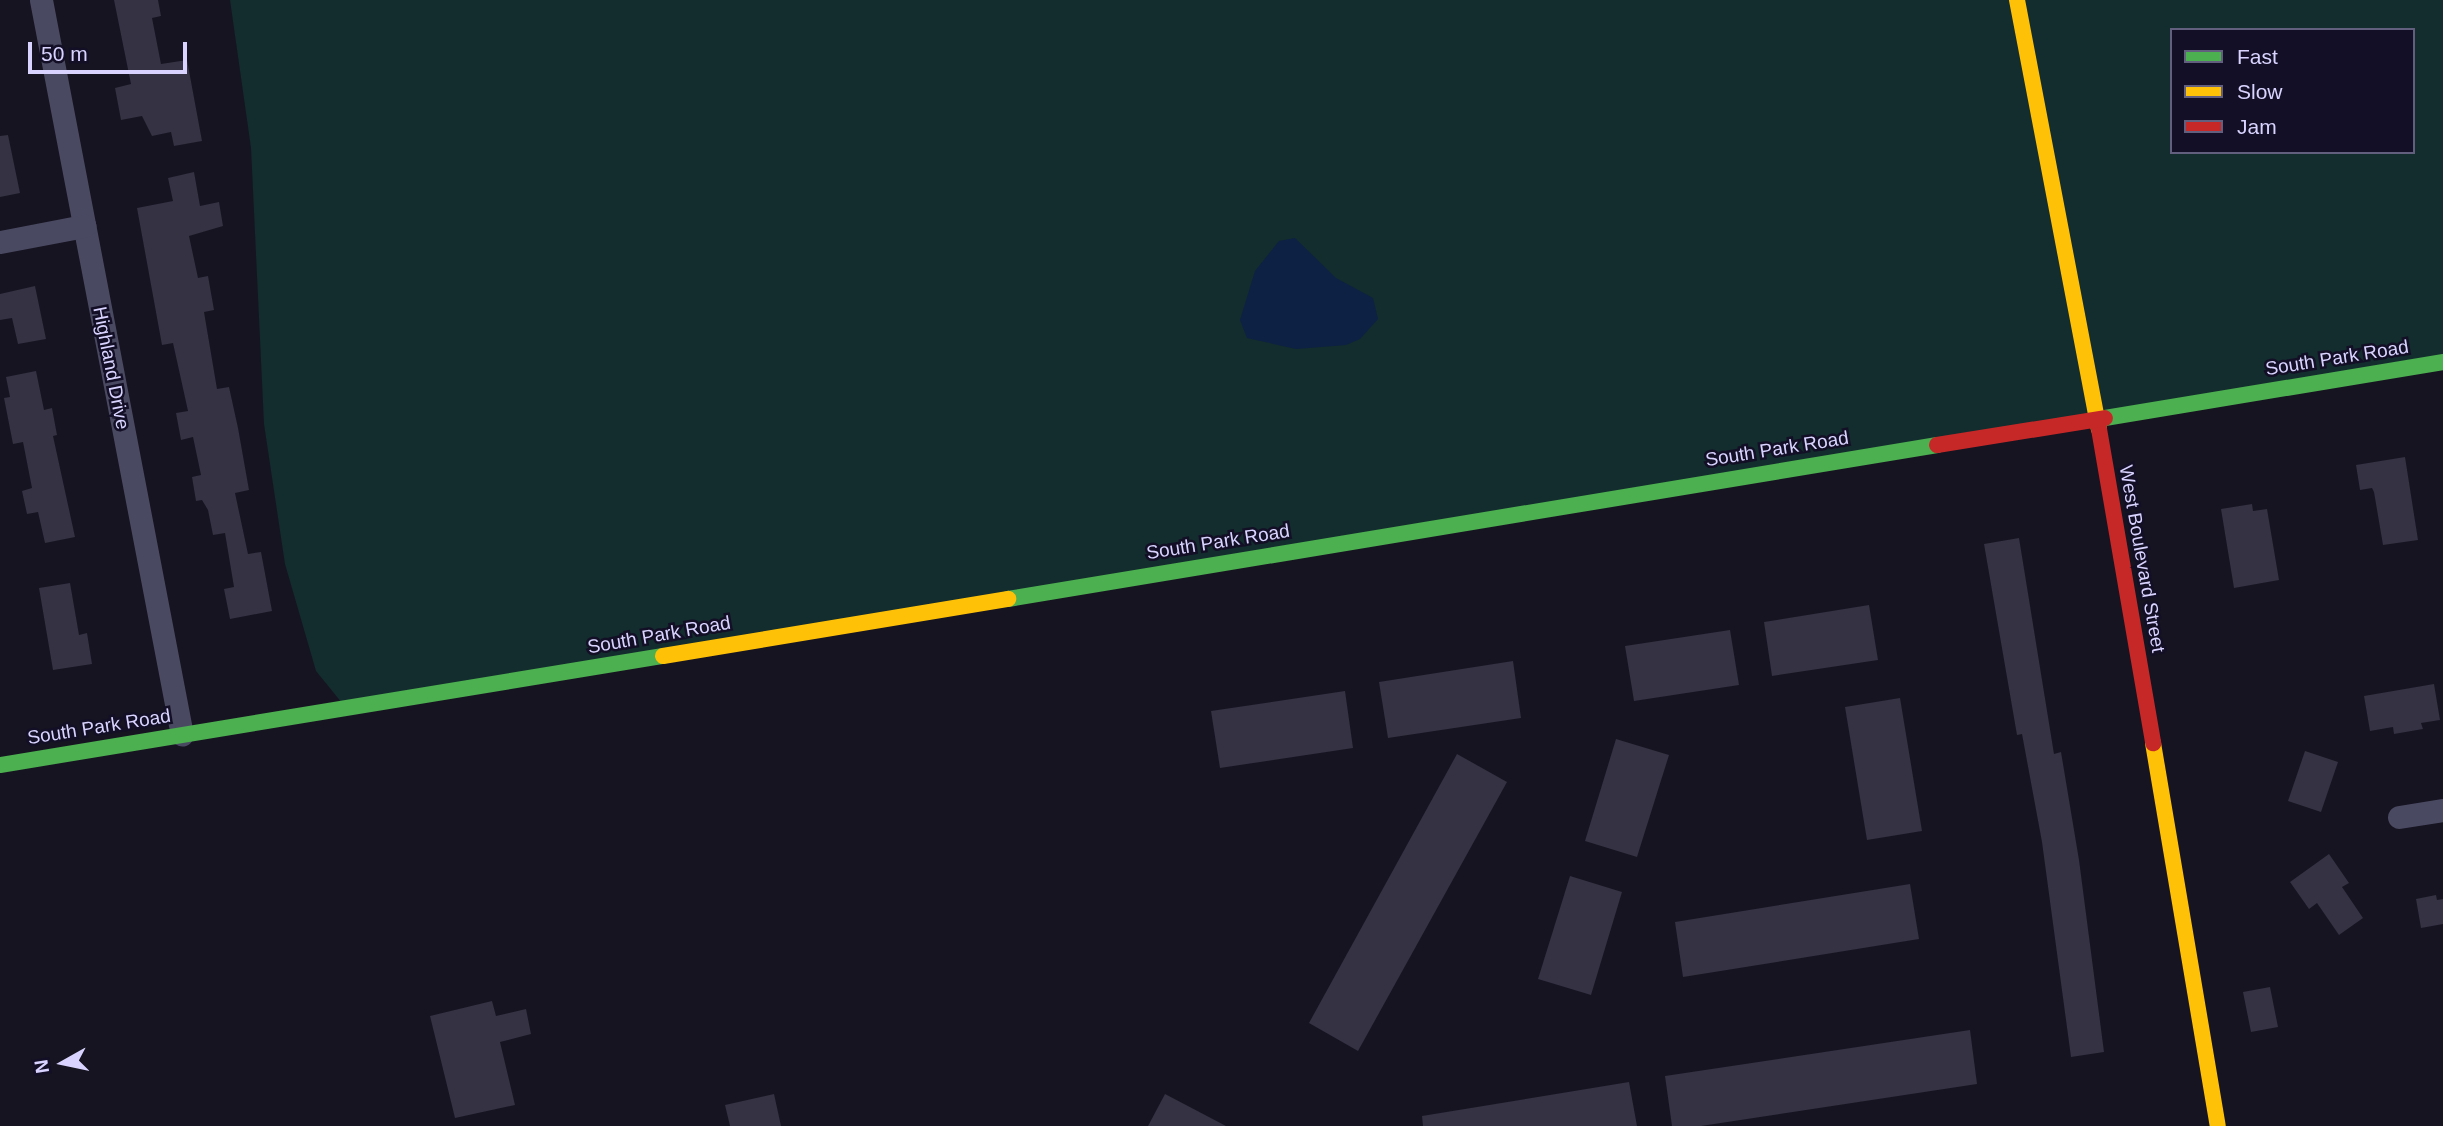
<!DOCTYPE html>
<html>
<head>
<meta charset="utf-8">
<style>
	body { margin:0 }
	#map { position:relative; width:2443px; height:1126px; overflow:hidden; background:#161421; font-family:Arial,sans-serif }
	div>[style] { position:absolute }
	.green>* { inset:0; background:#132c2d }
	.water>* { inset:0; background:#0d2144 }
	.building>* { inset:0; background:#343243 }
	.street>* { height:23px; margin:-11.5px; padding:0 11.5px; transform-origin:11.5px; border-radius:11.5px; background:#4a4962 }
	.fast>* { height:16px; margin:-8px; padding:0 8px; transform-origin:8px; border-radius:8px; background:#4caf50 }
	.slow>* { height:16px; margin:-8px; padding:0 8px; transform-origin:8px; border-radius:8px; background:#ffc107 }
	.jam>* { height:16px; margin:-8px; padding:0 8px; transform-origin:8px; border-radius:8px; background:#c62828 }
	span { translate:-50% -50%; white-space:nowrap; text-align:center; line-height:1.15; -webkit-text-stroke:5px #130f26; paint-order:stroke }
	.street-label { font-size:19px; color:#d9d4ff }
	.legend { position:absolute; left:2170px; top:28px; width:245px; height:126px; box-sizing:border-box; background:#130f26; border:2px solid #625e7d; margin:0; padding:9px 12px; list-style:none; font-size:21px; color:#d9d4ff }
	.legend li { display:flex; align-items:center; gap:14px; height:35px }
	.legend b { width:35px; border:2px solid #625e7d }
	.north { position:absolute; left:28px; top:1028px; width:70px; height:70px; -webkit-text-stroke:5px #130f26; paint-order:stroke; rotate:261deg; font-size:19px; font-weight:700; line-height:28px; text-align:center; color:#d9d4ff }
	.north::after { content:''; display:block; margin:auto; width:24px; height:32px; background:#d9d4ff; clip-path:polygon(50% 0,100% 100%,50% 72%,0 100%) }
	.scale { position:absolute; left:28px; top:42px; width:159px; height:32px; box-sizing:border-box; border:4px solid #d9d4ff; border-top:0; padding-left:9px; font-size:21px; line-height:24px; white-space:nowrap; color:#d9d4ff; -webkit-text-stroke:5px #130f26; paint-order:stroke }
</style>
</head>
<body>
<div id="map">
	<div class="green">
		<i style="clip-path:polygon(evenodd,230px 0,2443px 0,2443px 365px,346px 708px,316px 671px,285px 564px,264px 424px,251px 148px,230px 0,2172px 30px,2413px 30px,2413px 152px,2172px 152px,2172px 30px)"></i>
	</div>
	<div class="water">
		<i style="clip-path:polygon(1295px 238px,1336px 278px,1373px 298px,1378px 319px,1360px 339px,1346px 345px,1296px 349px,1247px 338px,1240px 320px,1255px 271px,1279px 241px)"></i>
	</div>
	<div class="building">
		<i style="clip-path:polygon(114px 0,158px 0,161px 16px,152px 18px,161px 64px,187px 60px,202px 141px,174px 146px,171px 132px,152px 136px,142px 116px,121px 120px,115px 88px,131px 84px)"></i>
		<i style="clip-path:polygon(8px 135px,20px 193px,0 197px,0 136px)"></i>
		<i style="clip-path:polygon(194px 172px,200px 206px,219px 202px,223px 226px,189px 236px,198px 278px,208px 276px,214px 310px,204px 312px,217px 389px,229px 387px,238px 428px,249px 490px,235px 493px,248px 554px,261px 552px,272px 611px,230px 619px,224px 589px,234px 587px,225px 533px,213px 535px,208px 510px,202px 500px,196px 501px,192px 477px,201px 475px,193px 437px,181px 440px,176px 413px,188px 411px,173px 343px,162px 345px,137px 208px,173px 201px,168px 178px)"></i>
		<i style="clip-path:polygon(35px 286px,46px 339px,18px 344px,12px 318px,0 320px,0 294px)"></i>
		<i style="clip-path:polygon(36px 371px,44px 410px,52px 408px,57px 435px,53px 436px,75px 537px,45px 543px,38px 512px,27px 514px,22px 491px,32px 488px,23px 442px,13px 444px,4px 398px,10px 397px,6px 377px)"></i>
		<i style="clip-path:polygon(2405px 457px,2418px 540px,2383px 545px,2374px 492px,2372px 488px,2360px 490px,2356px 465px)"></i>
		<i style="clip-path:polygon(2252px 504px,2253px 511px,2267px 509px,2279px 580px,2234px 588px,2221px 509px)"></i>
		<i style="clip-path:polygon(2019px 538px,2054px 754px,2061px 752px,2079px 860px,2104px 1052px,2071px 1057px,2042px 842px,2022px 734px,2017px 735px,1984px 544px)"></i>
		<i style="clip-path:polygon(70px 583px,79px 635px,87px 633px,92px 664px,53px 670px,39px 588px)"></i>
		<i style="clip-path:polygon(1869px 605px,1878px 660px,1772px 676px,1764px 622px)"></i>
		<i style="clip-path:polygon(1730px 630px,1739px 685px,1634px 701px,1625px 646px)"></i>
		<i style="clip-path:polygon(1513px 661px,1521px 718px,1388px 738px,1379px 682px)"></i>
		<i style="clip-path:polygon(2434px 684px,2440px 720px,2421px 723px,2423px 729px,2394px 734px,2393px 727px,2370px 731px,2364px 696px)"></i>
		<i style="clip-path:polygon(1345px 691px,1353px 748px,1220px 768px,1211px 711px)"></i>
		<i style="clip-path:polygon(1900px 698px,1922px 831px,1867px 840px,1845px 707px)"></i>
		<i style="clip-path:polygon(1616px 739px,1669px 755px,1637px 857px,1585px 841px)"></i>
		<i style="clip-path:polygon(2305px 751px,2338px 762px,2321px 812px,2288px 801px)"></i>
		<i style="clip-path:polygon(1457px 754px,1507px 782px,1358px 1051px,1309px 1023px)"></i>
		<i style="clip-path:polygon(2329px 854px,2349px 883px,2342px 887px,2363px 918px,2339px 935px,2317px 903px,2309px 909px,2290px 882px)"></i>
		<i style="clip-path:polygon(1570px 876px,1622px 892px,1591px 995px,1538px 979px)"></i>
		<i style="clip-path:polygon(1910px 884px,1919px 939px,1683px 977px,1675px 922px)"></i>
		<i style="clip-path:polygon(2436px 895px,2437px 900px,2443px 899px,2443px 924px,2421px 928px,2416px 899px)"></i>
		<i style="clip-path:polygon(2270px 987px,2278px 1027px,2251px 1032px,2243px 992px)"></i>
		<i style="clip-path:polygon(492px 1001px,496px 1016px,526px 1009px,531px 1034px,500px 1042px,515px 1105px,455px 1118px,430px 1016px)"></i>
		<i style="clip-path:polygon(1970px 1030px,1977px 1084px,1701px 1126px,1672px 1126px,1665px 1076px)"></i>
		<i style="clip-path:polygon(1629px 1082px,1637px 1126px,1423px 1126px,1422px 1116px)"></i>
		<i style="clip-path:polygon(774px 1094px,781px 1126px,730px 1126px,725px 1105px)"></i>
		<i style="clip-path:polygon(1165px 1094px,1226px 1126px,1148px 1126px)"></i>
	</div>
	<div class="street">
		<i style="left:41px;top:0;width:748px;rotate:79.14deg"></i>
		<i style="left:0;top:242px;width:86px;rotate:-10.8deg"></i>
		<i style="left:2399px;top:817px;width:45px;rotate:-9deg"></i>
	</div>
	<div class="fast">
		<i style="left:2105px;top:418px;width:343px;rotate:-9.4deg"></i>
		<i style="left:1008px;top:599px;width:942px;rotate:-9.41deg"></i>
		<i style="left:0;top:765px;width:672px;rotate:-9.34deg"></i>
	</div>
	<div class="slow">
		<i style="left:2017px;top:0;width:437px;rotate:79.2deg"></i>
		<i style="left:663px;top:656px;width:350px;rotate:-9.4deg"></i>
		<i style="left:2153px;top:743px;width:388px;rotate:80.4deg"></i>
	</div>
	<div class="jam">
		<i style="left:2099px;top:429px;width:319px;rotate:80.2deg"></i>
		<i style="left:1937px;top:445px;width:170px;rotate:-9.1deg"></i>
	</div>
	<div class="street-label">
		<span style="left:2337px;top:358px;rotate:-9deg">South Park Road</span>
		<span style="left:111px;top:368px;rotate:79deg">Highland Drive</span>
		<span style="left:1777px;top:449px;rotate:-9deg">South Park Road</span>
		<span style="left:1218px;top:542px;rotate:-9deg">South Park Road</span>
		<span style="left:2142px;top:559px;rotate:80deg">West Boulevard Street</span>
		<span style="left:659px;top:635px;rotate:-10deg">South Park Road</span>
		<span style="left:99px;top:727px;rotate:-9deg">South Park Road</span>
	</div>
	<ul class="legend">
	<li><b style="height:9px;background:#4caf50"></b>Fast</li>
	<li><b style="height:9px;background:#ffc107"></b>Slow</li>
	<li><b style="height:9px;background:#c62828"></b>Jam</li>
	</ul>
	<div class="north">N</div>
	<div class="scale">50 m</div>
</div>
</body>
</html>
